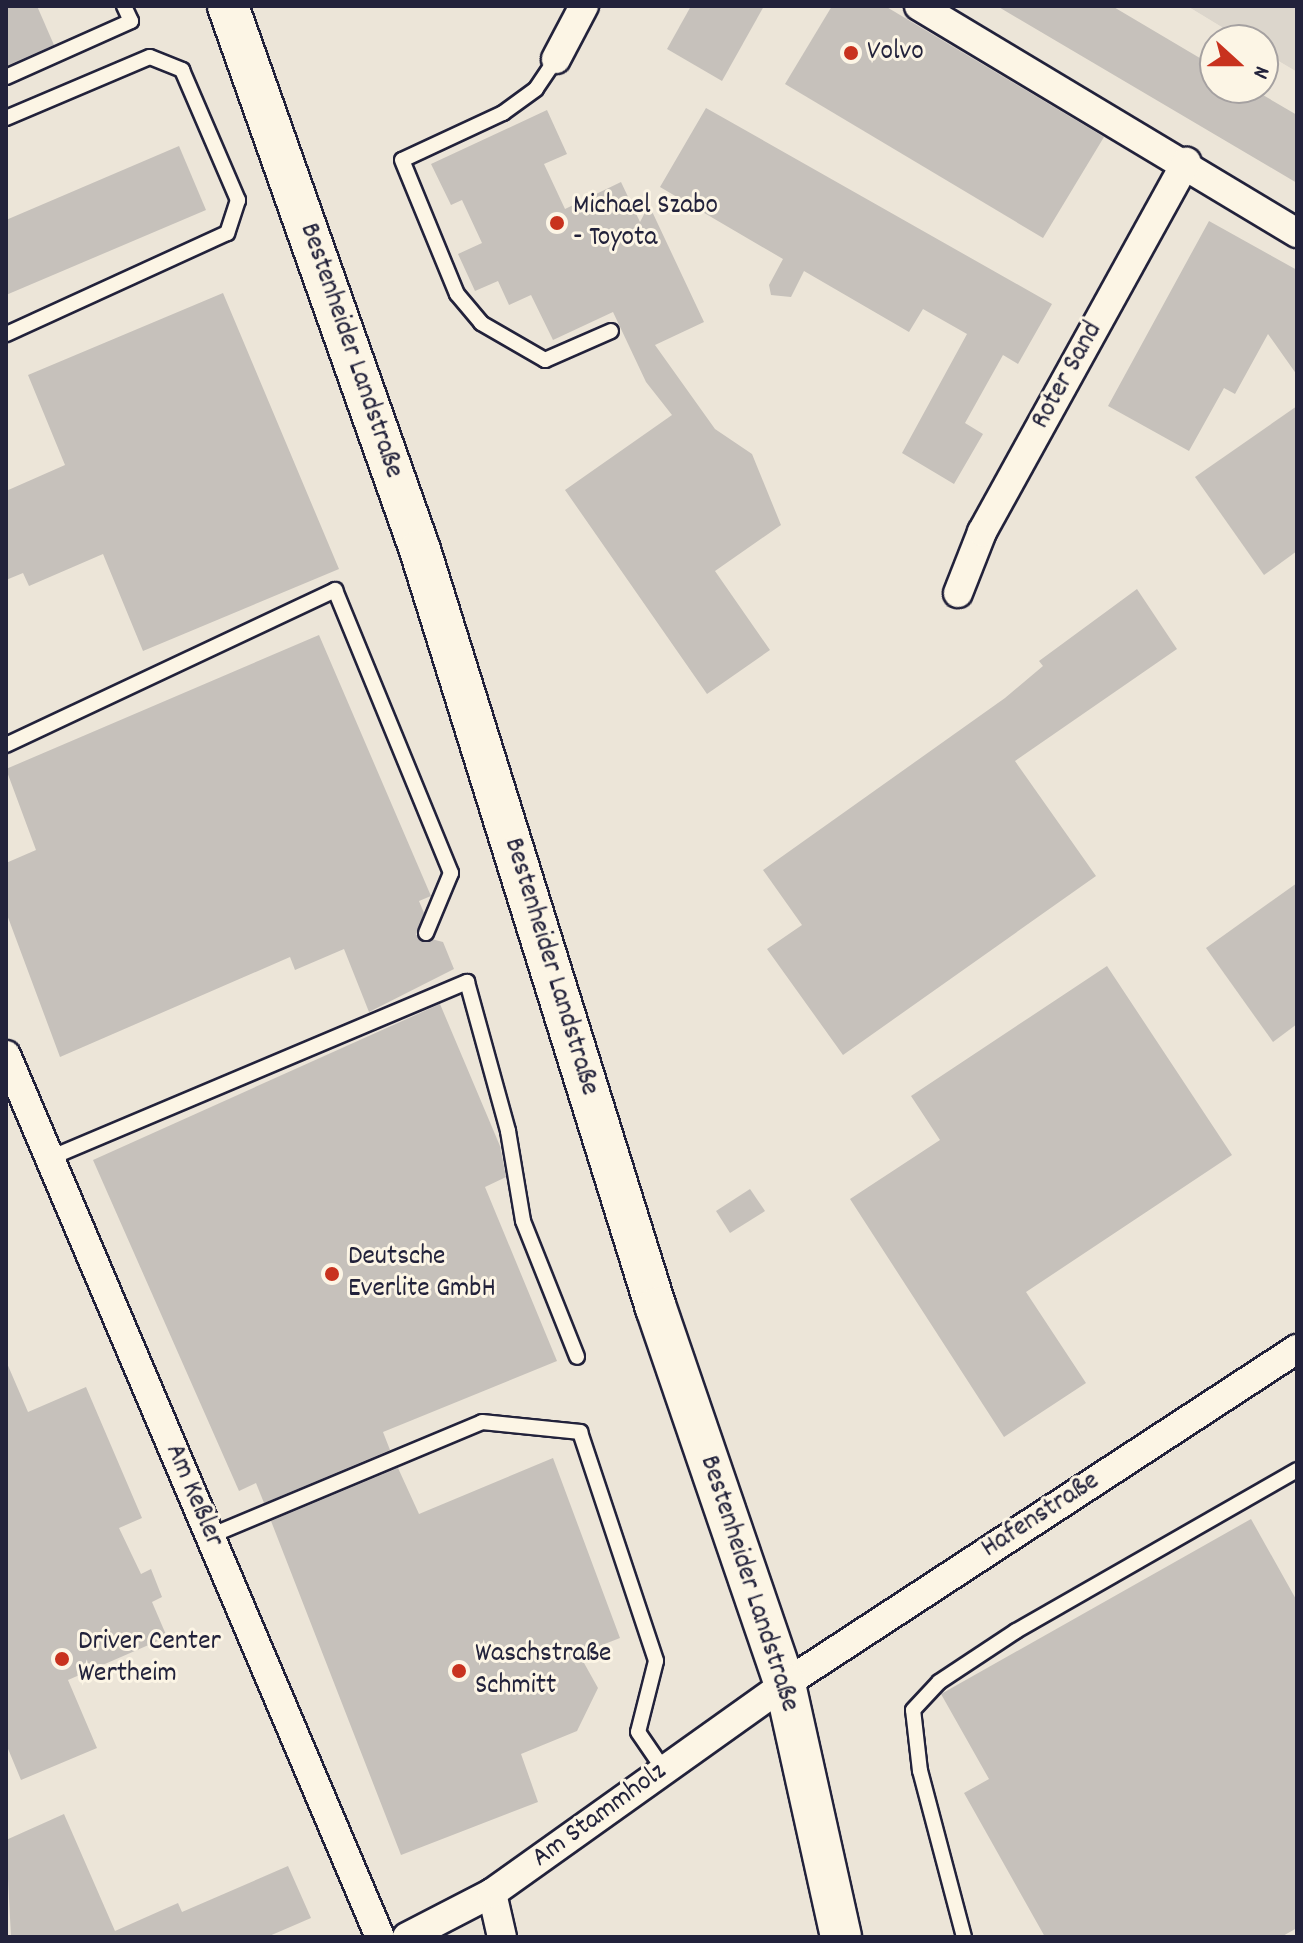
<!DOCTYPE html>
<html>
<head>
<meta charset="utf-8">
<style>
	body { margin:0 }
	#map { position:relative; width:1303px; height:1943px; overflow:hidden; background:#fcf5e5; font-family:Dekko,sans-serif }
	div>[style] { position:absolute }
	.built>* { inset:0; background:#ece5d8 }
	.green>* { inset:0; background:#dcd6cc }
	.building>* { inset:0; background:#c6c1bb }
	.roads { filter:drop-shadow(2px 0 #22223b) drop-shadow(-2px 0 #22223b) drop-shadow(0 2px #22223b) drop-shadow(0 -2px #22223b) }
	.service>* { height:14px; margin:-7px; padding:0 7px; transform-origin:7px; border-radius:7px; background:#fcf5e5 }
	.minor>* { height:28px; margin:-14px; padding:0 14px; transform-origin:14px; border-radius:14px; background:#fcf5e5 }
	.secondary>* { height:40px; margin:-20px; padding:0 20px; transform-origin:20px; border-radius:20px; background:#fcf5e5 }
	.dots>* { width:22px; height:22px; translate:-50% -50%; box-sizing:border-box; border:4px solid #fcf5e5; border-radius:50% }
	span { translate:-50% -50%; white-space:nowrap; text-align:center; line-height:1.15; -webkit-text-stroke:6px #fcf5e5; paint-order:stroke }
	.poi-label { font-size:28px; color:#22223b }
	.left { translate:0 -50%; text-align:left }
	.street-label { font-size:28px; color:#22223b }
	.frame { position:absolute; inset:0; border:8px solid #22223b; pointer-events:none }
	.north { position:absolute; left:1199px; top:24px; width:80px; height:80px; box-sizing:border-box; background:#fcf5e5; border:2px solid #a5a1a1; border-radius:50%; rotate:111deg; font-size:22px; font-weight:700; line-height:32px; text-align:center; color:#22223b }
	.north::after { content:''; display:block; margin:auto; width:28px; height:36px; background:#c8321e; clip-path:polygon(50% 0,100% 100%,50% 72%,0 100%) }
</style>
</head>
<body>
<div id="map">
	<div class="built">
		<i style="clip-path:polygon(6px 6px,1187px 6px,1243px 40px,1215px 40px,1215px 88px,1263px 88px,1263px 52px,1297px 72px,1297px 1937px,6px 1937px)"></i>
	</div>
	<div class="green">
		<i style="clip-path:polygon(1187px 6px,1297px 6px,1297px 72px,1263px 52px,1263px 40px,1243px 40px)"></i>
	</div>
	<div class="building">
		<i style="clip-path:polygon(6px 6px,37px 6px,54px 45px,6px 66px)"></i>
		<i style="clip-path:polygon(691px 6px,764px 6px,722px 81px,667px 49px)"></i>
		<i style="clip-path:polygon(832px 6px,885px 6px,1104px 137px,1043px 238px,785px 84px)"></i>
		<i style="clip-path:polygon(997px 6px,1112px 6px,1215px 67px,1215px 88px,1251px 88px,1297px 115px,1297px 183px)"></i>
		<i style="clip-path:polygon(706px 108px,1052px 304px,1018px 364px,1003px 355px,965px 423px,983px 434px,954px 484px,902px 453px,967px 334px,923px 309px,909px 332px,804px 271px,791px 297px,771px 295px,769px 285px,783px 259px,660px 187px)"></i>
		<i style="clip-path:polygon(547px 110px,567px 154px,544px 164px,565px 209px,621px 182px,640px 222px,649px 205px,704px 322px,655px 345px,715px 429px,752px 454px,781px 525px,715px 571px,770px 650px,707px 694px,565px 490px,672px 415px,646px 382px,613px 312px,553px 340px,531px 295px,509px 305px,498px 281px,475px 291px,458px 254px,482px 243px,462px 200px,451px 205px,431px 164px)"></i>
		<i style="clip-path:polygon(179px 146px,206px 210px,6px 295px,6px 220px)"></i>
		<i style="clip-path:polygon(1209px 221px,1297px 270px,1297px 375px,1268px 334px,1235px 394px,1224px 388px,1189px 451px,1108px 406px)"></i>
		<i style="clip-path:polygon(223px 293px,339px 569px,143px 651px,103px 554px,29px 586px,23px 573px,6px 580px,6px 491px,65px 465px,28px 375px)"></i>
		<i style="clip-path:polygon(1297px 406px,1297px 551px,1264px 575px,1195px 477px)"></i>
		<i style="clip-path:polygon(1137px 589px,1177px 649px,1015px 761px,1096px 876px,843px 1055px,767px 949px,802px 925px,763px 870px,1005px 698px,1043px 666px,1039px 661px)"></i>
		<i style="clip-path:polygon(319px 635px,431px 896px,419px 901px,424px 913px,416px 935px,443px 942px,454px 969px,369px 1012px,344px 949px,295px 970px,290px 957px,60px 1057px,6px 912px,6px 863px,36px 850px,6px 769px)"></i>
		<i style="clip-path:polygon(1297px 883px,1297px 1024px,1273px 1042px,1206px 948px)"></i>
		<i style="clip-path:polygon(1107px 966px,1232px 1155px,1026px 1292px,1086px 1383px,1004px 1437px,850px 1199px,940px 1140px,911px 1096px)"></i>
		<i style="clip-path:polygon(440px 1004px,500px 1146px,506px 1177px,485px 1187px,557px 1361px,383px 1432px,390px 1450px,264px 1503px,256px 1483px,239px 1491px,93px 1160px)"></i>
		<i style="clip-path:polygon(750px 1189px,765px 1211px,730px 1233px,716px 1211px)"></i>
		<i style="clip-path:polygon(6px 1361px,28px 1412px,86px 1387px,142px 1518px,119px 1528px,141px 1574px,151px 1569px,162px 1597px,152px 1602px,167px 1637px,68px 1680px,97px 1748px,21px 1780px,6px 1744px)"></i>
		<i style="clip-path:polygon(553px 1458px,620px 1638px,579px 1654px,598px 1688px,577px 1731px,521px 1754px,538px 1802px,401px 1855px,271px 1521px,398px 1468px,419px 1514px)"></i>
		<i style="clip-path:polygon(1251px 1519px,1297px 1601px,1297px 1928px,1281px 1937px,1045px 1937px,964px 1793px,989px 1779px,941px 1694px)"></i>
		<i style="clip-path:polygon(64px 1814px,115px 1931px,178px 1903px,182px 1912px,288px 1866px,311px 1918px,267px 1937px,11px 1937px,6px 1840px)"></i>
	</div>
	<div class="roads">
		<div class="service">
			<i style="left:556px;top:59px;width:36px;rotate:124deg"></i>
			<i style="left:536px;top:89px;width:41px;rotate:144deg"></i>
			<i style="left:503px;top:113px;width:111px;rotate:155deg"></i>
			<i style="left:402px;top:160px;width:145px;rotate:67.7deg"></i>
			<i style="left:457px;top:294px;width:38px;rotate:50deg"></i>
			<i style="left:481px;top:323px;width:74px;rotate:30deg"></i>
			<i style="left:545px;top:360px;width:72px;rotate:-23.7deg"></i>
			<i style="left:6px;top:77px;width:137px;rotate:-24.1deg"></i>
			<i style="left:131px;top:21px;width:17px;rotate:-115deg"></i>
			<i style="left:6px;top:118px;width:156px;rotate:-23deg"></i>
			<i style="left:150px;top:57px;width:35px;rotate:22deg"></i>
			<i style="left:182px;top:70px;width:142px;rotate:66.7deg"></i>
			<i style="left:238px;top:200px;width:35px;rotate:108deg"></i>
			<i style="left:227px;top:233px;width:243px;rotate:155.4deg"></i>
			<i style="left:6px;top:745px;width:364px;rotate:-25.2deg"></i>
			<i style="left:335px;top:590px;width:306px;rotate:67.7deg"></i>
			<i style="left:451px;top:873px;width:65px;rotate:112.6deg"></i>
			<i style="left:50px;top:1158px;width:453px;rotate:-22.9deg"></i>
			<i style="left:467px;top:982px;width:155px;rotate:74.6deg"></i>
			<i style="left:508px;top:1131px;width:91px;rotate:80.5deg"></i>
			<i style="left:523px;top:1221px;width:146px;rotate:68.3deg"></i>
			<i style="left:210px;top:1536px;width:295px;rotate:-22.7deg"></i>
			<i style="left:482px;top:1422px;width:99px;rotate:5.8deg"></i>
			<i style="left:580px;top:1432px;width:241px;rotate:71.6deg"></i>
			<i style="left:656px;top:1661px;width:73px;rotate:104.2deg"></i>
			<i style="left:638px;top:1732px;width:46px;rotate:55.6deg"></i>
			<i style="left:964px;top:1937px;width:172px;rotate:-104.8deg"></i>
			<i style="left:920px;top:1771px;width:61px;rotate:-96.5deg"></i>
			<i style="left:913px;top:1710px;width:38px;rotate:-47deg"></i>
			<i style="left:939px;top:1682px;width:92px;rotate:-33.5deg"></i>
			<i style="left:1016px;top:1631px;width:324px;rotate:-29.8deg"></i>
		</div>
		<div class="minor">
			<i style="left:919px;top:6px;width:441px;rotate:31deg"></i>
			<i style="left:556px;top:59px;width:60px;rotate:-62.2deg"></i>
			<i style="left:958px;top:593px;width:66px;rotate:-68.5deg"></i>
			<i style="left:982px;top:532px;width:423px;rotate:-61.1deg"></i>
			<i style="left:6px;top:1055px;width:958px;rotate:67.02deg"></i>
			<i style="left:492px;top:1893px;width:45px;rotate:77.2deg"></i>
			<i style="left:407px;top:1937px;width:96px;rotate:-27.4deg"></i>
			<i style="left:492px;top:1893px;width:360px;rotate:-35.5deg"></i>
			<i style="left:785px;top:1684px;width:612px;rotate:-33.2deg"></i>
		</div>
		<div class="secondary">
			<i style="left:228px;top:6px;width:577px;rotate:70.56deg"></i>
			<i style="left:420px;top:550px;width:794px;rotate:72.71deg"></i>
			<i style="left:656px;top:1308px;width:398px;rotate:71.1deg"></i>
			<i style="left:785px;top:1684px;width:259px;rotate:77.5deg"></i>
		</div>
	</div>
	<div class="dots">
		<i style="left:851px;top:53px;background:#c8321e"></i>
		<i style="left:557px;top:223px;background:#c8321e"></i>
		<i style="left:332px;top:1274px;background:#c8321e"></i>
		<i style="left:62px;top:1659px;background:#c8321e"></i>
		<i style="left:459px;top:1671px;background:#c8321e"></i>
	</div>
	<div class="poi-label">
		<span class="left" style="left:867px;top:53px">Volvo</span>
		<span class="left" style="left:573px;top:223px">Michael Szabo<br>- Toyota</span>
		<span class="left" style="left:348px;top:1274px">Deutsche<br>Everlite GmbH</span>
		<span class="left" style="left:78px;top:1659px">Driver Center<br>Wertheim</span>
		<span class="left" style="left:475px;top:1671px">Waschstraße<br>Schmitt</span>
	</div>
	<div class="street-label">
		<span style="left:350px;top:351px;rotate:71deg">Bestenheider Landstraße</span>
		<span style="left:1068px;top:376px;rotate:-61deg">Roter Sand</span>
		<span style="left:550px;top:967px;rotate:73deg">Bestenheider Landstraße</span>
		<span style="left:193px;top:1496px;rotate:67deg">Am Keßler</span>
		<span style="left:1041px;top:1516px;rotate:-33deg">Hafenstraße</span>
		<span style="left:748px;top:1584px;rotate:72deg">Bestenheider Landstraße</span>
		<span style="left:600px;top:1816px;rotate:-36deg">Am Stammholz</span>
	</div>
	<div class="frame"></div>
	<div class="north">N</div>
</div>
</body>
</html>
